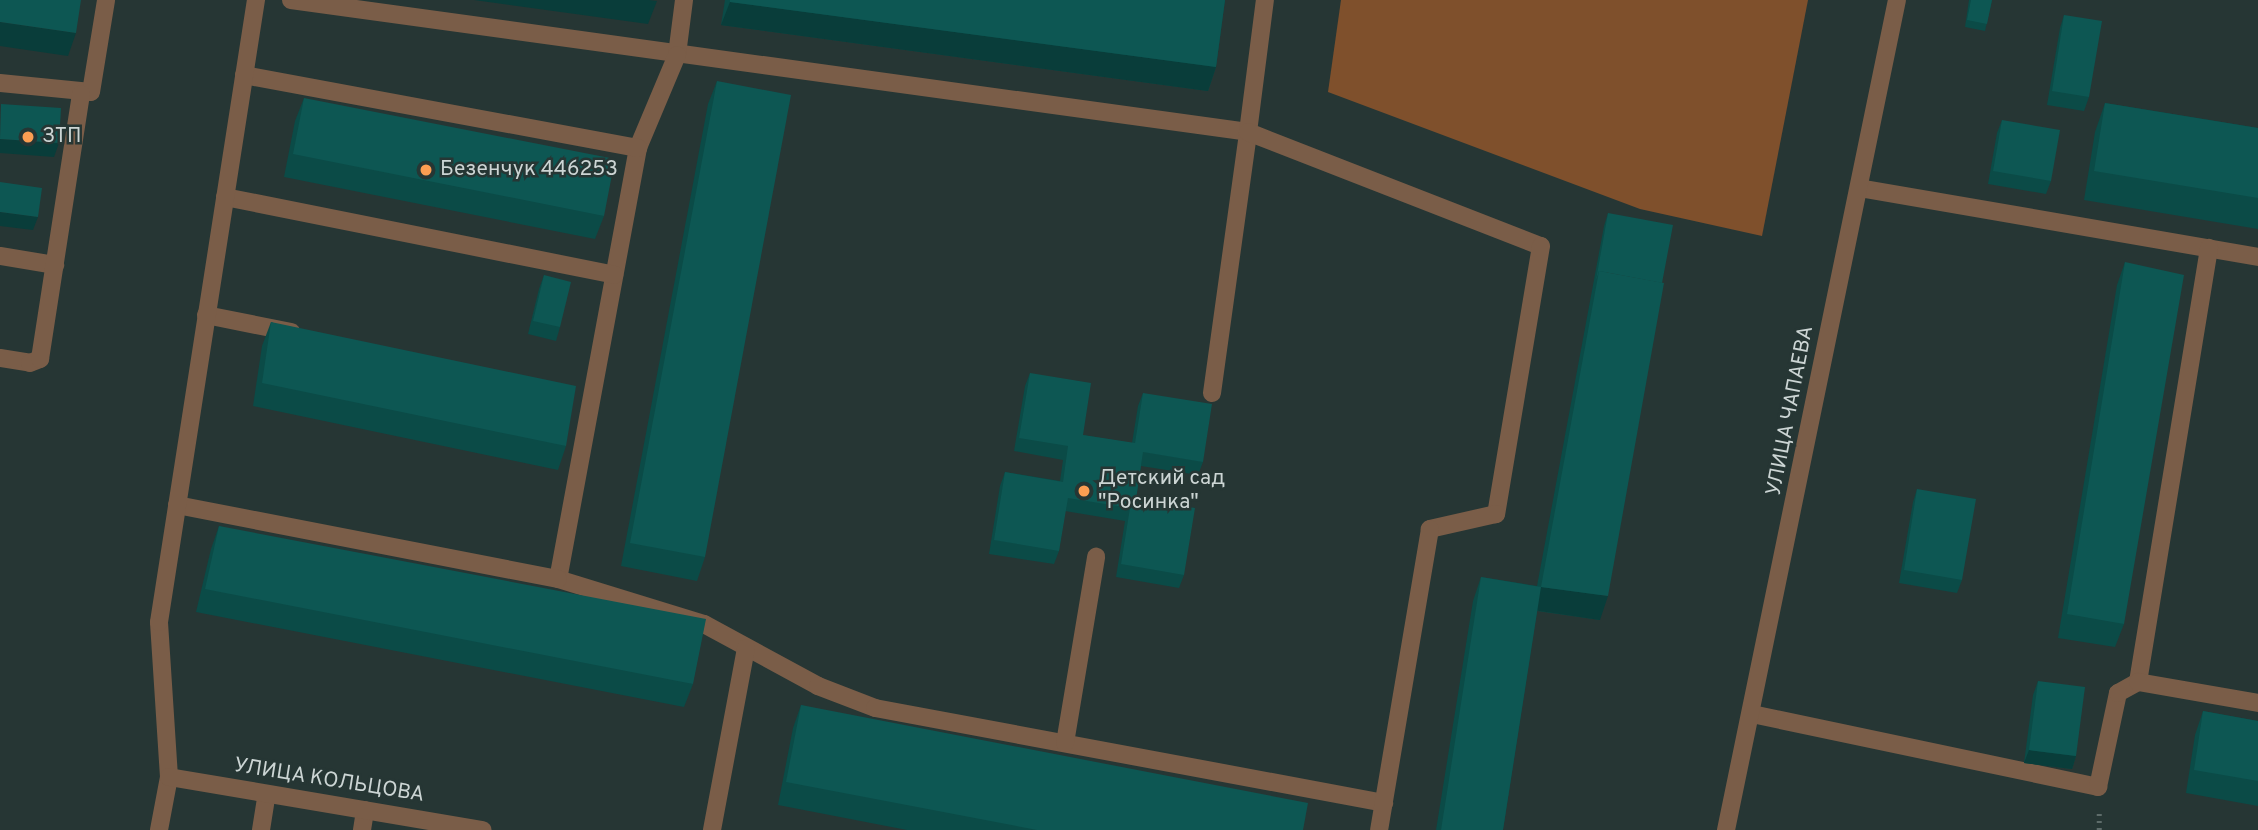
<!DOCTYPE html>
<html>
<head>
<meta charset="utf-8">
<style>
	body { margin:0 }
	#map { position:relative; width:2258px; height:830px; overflow:hidden; background:#263634; font-family:Overpass,sans-serif }
	div>[style] { position:absolute }
	.green>* { inset:0; background:#7f502c }
	.path>* { height:4.5px; margin-top:-2.25px; transform-origin:0; background:repeating-linear-gradient(90deg,#5e6c6a 0 2px,transparent 0 7px) }
	.service>* { height:18px; margin:-9px; padding:0 9px; transform-origin:9px; border-radius:9px; background:#7a5d48 }
	.minor>* { height:18px; margin:-9px; padding:0 9px; transform-origin:9px; border-radius:9px; background:#7a5d48 }
	.tertiary>* { height:18px; margin:-9px; padding:0 9px; transform-origin:9px; border-radius:9px; background:#7a5d48 }
	.wall>* { inset:0; background:#0b4b47 }
	.shaded-wall>* { inset:0; background:#093d3a }
	.building>* { inset:0; background:#0d5753 }
	.dots>* { width:19px; height:19px; translate:-50% -50%; box-sizing:border-box; border:4px solid #263634; border-radius:50% }
	span { translate:-50% -50%; white-space:nowrap; text-align:center; line-height:1.15; -webkit-text-stroke:5px #263634; paint-order:stroke }
	.poi-label { font-size:21px; color:#ccd5d4 }
	.left { translate:0 -50%; text-align:left }
	.street-label { font-size:21px; color:#ccd5d4 }
</style>
</head>
<body>
<div id="map">
	<div class="green">
		<i style="clip-path:polygon(1341px 0,1808px 0,1762px 236px,1640px 209px,1328px 92px)"></i>
	</div>
	<div class="path">
		<i style="left:2099px;top:830px;width:21px;rotate:-90deg"></i>
	</div>
	<div class="service">
		<i style="left:291px;top:0;width:966px;rotate:7.85deg"></i>
		<i style="left:1248px;top:132px;width:133px;rotate:-82.7deg"></i>
		<i style="left:684px;top:0;width:55px;rotate:97.3deg"></i>
		<i style="left:677px;top:55px;width:101px;rotate:112.8deg"></i>
		<i style="left:638px;top:148px;width:438px;rotate:100.5deg"></i>
		<i style="left:558px;top:579px;width:153px;rotate:17.1deg"></i>
		<i style="left:704px;top:624px;width:130px;rotate:28.5deg"></i>
		<i style="left:818px;top:686px;width:61px;rotate:21.1deg"></i>
		<i style="left:875px;top:708px;width:518px;rotate:10.57deg"></i>
		<i style="left:244px;top:75px;width:401px;rotate:10.5deg"></i>
		<i style="left:0;top:83px;width:91px;rotate:5.6deg"></i>
		<i style="left:91px;top:92px;width:93px;rotate:-80.7deg"></i>
		<i style="left:1859px;top:188px;width:405px;rotate:9.8deg"></i>
		<i style="left:225px;top:197px;width:397px;rotate:11.3deg"></i>
		<i style="left:0;top:256px;width:56px;rotate:9.3deg"></i>
		<i style="left:206px;top:315px;width:87px;rotate:11.3deg"></i>
		<i style="left:0;top:358px;width:30px;rotate:9deg"></i>
		<i style="left:30px;top:363px;width:11px;rotate:-22deg"></i>
		<i style="left:40px;top:359px;width:268px;rotate:-81.2deg"></i>
		<i style="left:1212px;top:393px;width:263px;rotate:-82.1deg"></i>
		<i style="left:1248px;top:132px;width:314px;rotate:21.3deg"></i>
		<i style="left:1541px;top:246px;width:272px;rotate:99.5deg"></i>
		<i style="left:1496px;top:514px;width:68px;rotate:167.2deg"></i>
		<i style="left:1430px;top:529px;width:305px;rotate:99.6deg"></i>
		<i style="left:177px;top:505px;width:388px;rotate:11deg"></i>
		<i style="left:2138px;top:682px;width:440px;rotate:-80.7deg"></i>
		<i style="left:1752px;top:714px;width:354px;rotate:11.9deg"></i>
		<i style="left:2098px;top:787px;width:96px;rotate:-78deg"></i>
		<i style="left:2118px;top:693px;width:23px;rotate:-29deg"></i>
		<i style="left:2138px;top:682px;width:122px;rotate:9.9deg"></i>
		<i style="left:1065px;top:743px;width:189px;rotate:-80.5deg"></i>
		<i style="left:159px;top:830px;width:54px;rotate:-79.3deg"></i>
		<i style="left:169px;top:777px;width:155px;rotate:-93.7deg"></i>
		<i style="left:159px;top:622px;width:630px;rotate:-81.14deg"></i>
		<i style="left:261px;top:830px;width:36px;rotate:-81deg"></i>
		<i style="left:362px;top:830px;width:20px;rotate:-81deg"></i>
		<i style="left:712px;top:830px;width:185px;rotate:-79.4deg"></i>
	</div>
	<div class="minor">
		<i style="left:169px;top:777px;width:318px;rotate:9.6deg"></i>
	</div>
	<div class="tertiary">
		<i style="left:1726px;top:830px;width:847px;rotate:-78.36deg"></i>
	</div>
	<div class="wall">
		<i style="clip-path:polygon(725px 0,1225px 0,1216px 67px,1208px 91px,721px 25px)"></i>
		<i style="clip-path:polygon(1969px 0,1992px 0,1985px 31px,1965px 27px)"></i>
		<i style="clip-path:polygon(2064px 15px,2089px 97px,2084px 111px,2047px 105px,2060px 28px)"></i>
		<i style="clip-path:polygon(717px 81px,705px 557px,697px 581px,621px 566px,708px 104px)"></i>
		<i style="clip-path:polygon(304px 98px,604px 216px,595px 239px,284px 177px,295px 121px)"></i>
		<i style="clip-path:polygon(2105px 103px,2258px 128px,2258px 229px,2084px 200px,2095px 132px)"></i>
		<i style="clip-path:polygon(2002px 120px,2051px 181px,2046px 194px,1988px 184px,1997px 133px)"></i>
		<i style="clip-path:polygon(1608px 213px,1600px 620px,1537px 611px,1503px 830px,1436px 830px,1473px 601px,1481px 577px,1537px 586px,1604px 226px)"></i>
		<i style="clip-path:polygon(2125px 262px,2124px 624px,2115px 647px,2058px 638px,2117px 285px)"></i>
		<i style="clip-path:polygon(544px 275px,560px 327px,556px 341px,528px 334px,539px 289px)"></i>
		<i style="clip-path:polygon(271px 322px,566px 446px,558px 470px,253px 406px,262px 346px)"></i>
		<i style="clip-path:polygon(1030px 373px,1083px 435px,1132px 443px,1138px 406px,1143px 393px,1203px 462px,1198px 475px,1141px 466px,1136px 499px,1184px 575px,1179px 588px,1116px 577px,1125px 521px,1065px 511px,1059px 551px,1054px 564px,989px 554px,1000px 486px,1005px 472px,1060px 481px,1063px 460px,1014px 451px,1025px 386px)"></i>
		<i style="clip-path:polygon(1917px 489px,1962px 580px,1957px 593px,1899px 583px,1913px 502px)"></i>
		<i style="clip-path:polygon(219px 526px,693px 684px,684px 707px,196px 612px,211px 549px)"></i>
		<i style="clip-path:polygon(2038px 681px,2076px 756px,2072px 769px,2024px 763px,2033px 695px)"></i>
		<i style="clip-path:polygon(801px 705px,1303px 830px,907px 830px,778px 805px,793px 728px)"></i>
		<i style="clip-path:polygon(2203px 711px,2258px 721px,2258px 806px,2186px 793px,2195px 735px)"></i>
	</div>
	<div class="shaded-wall">
		<i style="clip-path:polygon(474px 0,649px 0,657px 1px,648px 24px)"></i>
		<i style="clip-path:polygon(730px 2px,1216px 67px,1208px 91px,721px 25px)"></i>
		<i style="clip-path:polygon(0 22px,76px 33px,68px 56px,0 46px)"></i>
		<i style="clip-path:polygon(0 139px,59px 143px,54px 157px,0 153px)"></i>
		<i style="clip-path:polygon(0 212px,38px 217px,33px 230px,0 226px)"></i>
		<i style="clip-path:polygon(1541px 587px,1608px 596px,1600px 620px,1533px 610px)"></i>
		<i style="clip-path:polygon(2029px 750px,2076px 756px,2072px 769px,2024px 763px)"></i>
	</div>
	<div class="building">
		<i style="clip-path:polygon(0 0,81px 0,76px 33px,0 22px)"></i>
		<i style="clip-path:polygon(730px 0,1225px 0,1216px 67px,730px 2px)"></i>
		<i style="clip-path:polygon(1971px 0,1992px 0,1987px 24px,1967px 20px)"></i>
		<i style="clip-path:polygon(2064px 15px,2102px 21px,2089px 97px,2052px 91px)"></i>
		<i style="clip-path:polygon(717px 81px,791px 95px,705px 557px,630px 543px)"></i>
		<i style="clip-path:polygon(304px 98px,615px 159px,604px 216px,293px 154px)"></i>
		<i style="clip-path:polygon(2105px 103px,2258px 128px,2258px 198px,2094px 171px)"></i>
		<i style="clip-path:polygon(1px 104px,61px 108px,59px 143px,0 139px)"></i>
		<i style="clip-path:polygon(2002px 120px,2060px 130px,2051px 181px,1993px 171px)"></i>
		<i style="clip-path:polygon(0 182px,42px 188px,38px 217px,0 212px)"></i>
		<i style="clip-path:polygon(1608px 213px,1673px 225px,1662px 283px,1599px 271px,1596px 280px)"></i>
		<i style="clip-path:polygon(2125px 262px,2184px 275px,2124px 624px,2067px 614px)"></i>
		<i style="clip-path:polygon(1599px 271px,1664px 283px,1608px 596px,1541px 587px)"></i>
		<i style="clip-path:polygon(544px 275px,571px 282px,560px 327px,533px 321px)"></i>
		<i style="clip-path:polygon(271px 322px,576px 386px,566px 446px,262px 383px)"></i>
		<i style="clip-path:polygon(1030px 373px,1091px 383px,1083px 435px,1135px 443px,1143px 393px,1212px 404px,1203px 462px,1143px 452px,1136px 499px,1195px 508px,1184px 575px,1121px 564px,1130px 508px,1068px 498px,1059px 551px,994px 540px,1005px 472px,1063px 482px,1068px 446px,1019px 438px)"></i>
		<i style="clip-path:polygon(1917px 489px,1976px 499px,1962px 580px,1904px 570px)"></i>
		<i style="clip-path:polygon(219px 526px,706px 619px,693px 684px,205px 589px)"></i>
		<i style="clip-path:polygon(1481px 577px,1541px 587px,1503px 830px,1441px 830px)"></i>
		<i style="clip-path:polygon(2038px 681px,2085px 687px,2076px 756px,2029px 750px)"></i>
		<i style="clip-path:polygon(801px 705px,1308px 803px,1303px 830px,1037px 830px,786px 782px)"></i>
		<i style="clip-path:polygon(2203px 711px,2258px 721px,2258px 781px,2194px 770px)"></i>
	</div>
	<div class="dots">
		<i style="left:28px;top:137px;background:#fc9e52"></i>
		<i style="left:426px;top:170px;background:#fc9e52"></i>
		<i style="left:1084px;top:491px;background:#fc9e52"></i>
	</div>
	<div class="poi-label">
		<span class="left" style="left:42px;top:137px">ЗТП</span>
		<span class="left" style="left:440px;top:170px">Безенчук 446253</span>
		<span class="left" style="left:1098px;top:491px">Детский сад<br>"Росинка"</span>
	</div>
	<div class="street-label">
		<span style="left:1791px;top:411px;rotate:-79deg">УЛИЦА ЧАПАЕВА</span>
		<span style="left:329px;top:781px;rotate:9deg">УЛИЦА КОЛЬЦОВА</span>
	</div>
</div>
</body>
</html>
